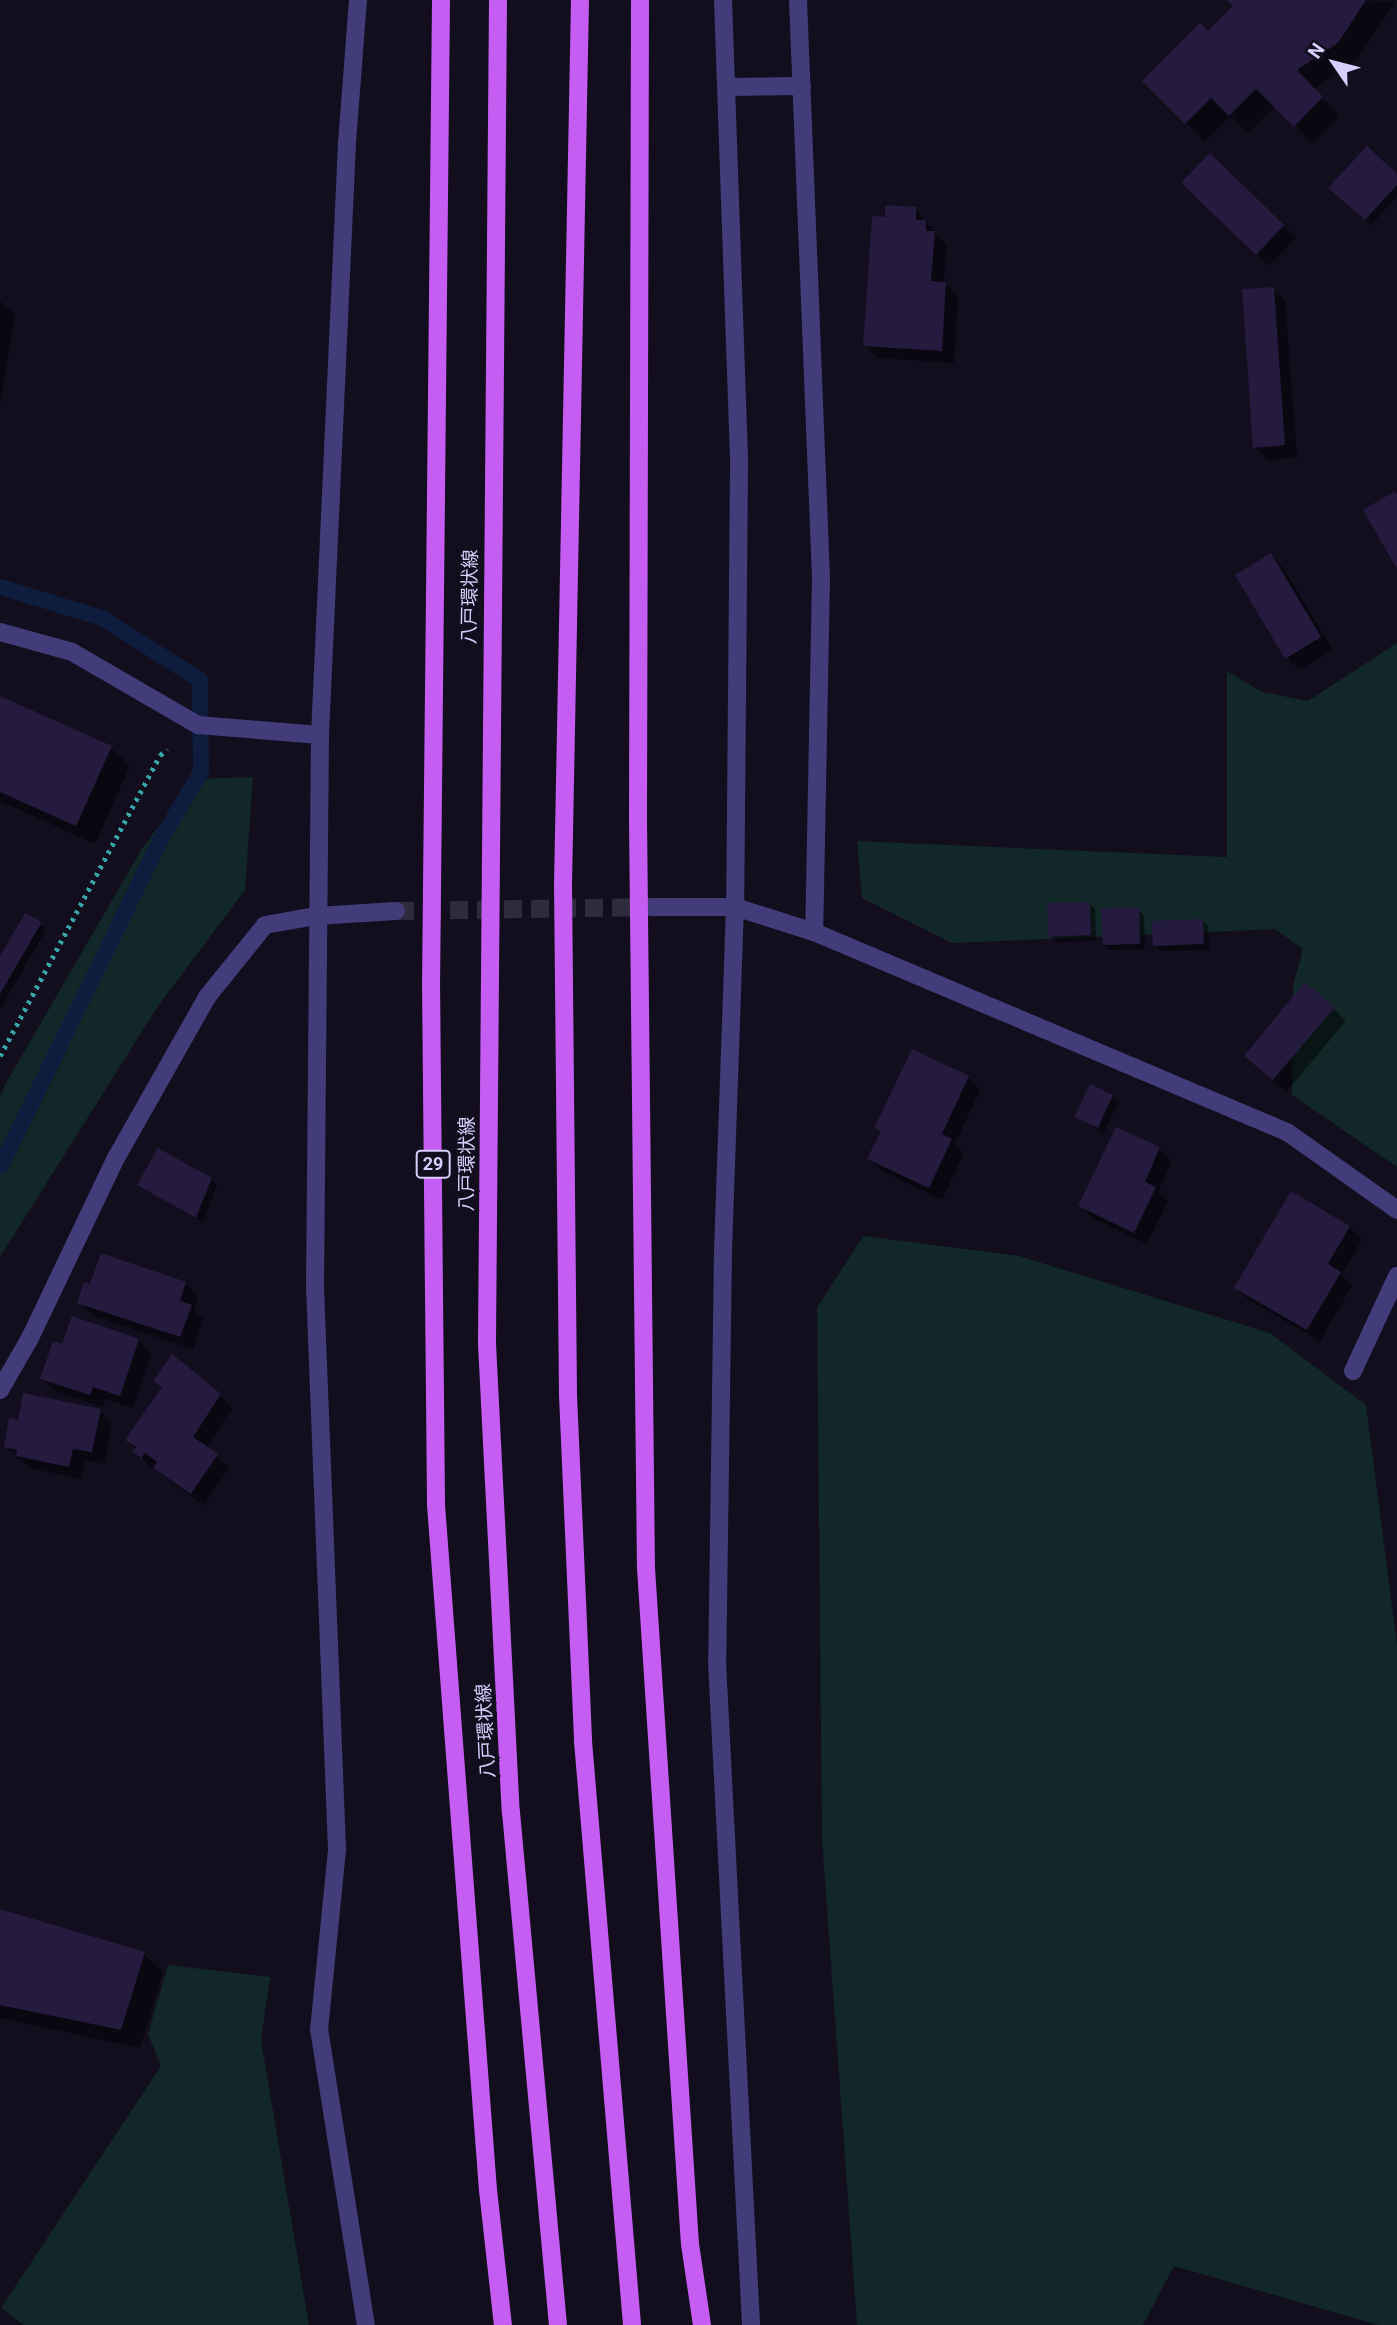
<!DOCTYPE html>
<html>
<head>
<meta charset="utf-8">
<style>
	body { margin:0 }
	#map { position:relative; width:1397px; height:2325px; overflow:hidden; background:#120e1e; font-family:Roboto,"Noto Sans JP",sans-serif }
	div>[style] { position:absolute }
	.green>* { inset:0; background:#112728 }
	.shadow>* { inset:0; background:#0007 }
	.stream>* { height:16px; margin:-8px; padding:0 8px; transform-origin:8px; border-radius:8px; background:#0e1d3d }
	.building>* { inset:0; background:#241b3e }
	.street-tunnel>* { height:18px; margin-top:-9px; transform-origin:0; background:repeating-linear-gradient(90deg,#2f2b3f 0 18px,transparent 0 27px) }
	.path>* { height:4.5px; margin-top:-2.25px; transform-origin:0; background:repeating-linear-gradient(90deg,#36a7a8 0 3.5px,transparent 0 8.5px) }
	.street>* { height:18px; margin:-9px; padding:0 9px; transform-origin:9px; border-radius:9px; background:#423c7a }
	.primary>* { height:18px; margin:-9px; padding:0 9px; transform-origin:9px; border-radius:9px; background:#c55df3 }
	span { translate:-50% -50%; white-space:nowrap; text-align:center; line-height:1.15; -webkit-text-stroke:7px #120e1e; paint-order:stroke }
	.shield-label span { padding:2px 5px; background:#120e1e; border:2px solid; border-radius:5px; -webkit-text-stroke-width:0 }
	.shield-label { font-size:18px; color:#d6cefb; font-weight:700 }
	.street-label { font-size:19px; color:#d6cefb }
	.north { position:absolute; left:1299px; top:28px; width:70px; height:70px; -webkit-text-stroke:5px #120e1e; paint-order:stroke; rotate:305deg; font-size:19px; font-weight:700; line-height:28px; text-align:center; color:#d6cefb }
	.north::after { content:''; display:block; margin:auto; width:24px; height:32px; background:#d6cefb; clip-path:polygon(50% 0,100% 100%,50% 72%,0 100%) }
</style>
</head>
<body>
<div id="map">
	<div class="green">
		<i style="clip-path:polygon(1397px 643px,1397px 1167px,1292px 1095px,1293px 986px,1303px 949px,1275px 929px,952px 943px,862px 898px,857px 841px,1227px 857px,1227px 671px,1262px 692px,1308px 701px)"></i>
		<i style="clip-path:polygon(253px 777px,245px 890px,158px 1006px,0 1257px,0 1096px,6px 1083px,143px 847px,195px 779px)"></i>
		<i style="clip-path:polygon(863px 1236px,1019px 1256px,1270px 1333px,1366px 1405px,1397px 1645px,1397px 2325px,1378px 2325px,1174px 2266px,1143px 2325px,857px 2325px,822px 1838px,817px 1308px)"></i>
		<i style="clip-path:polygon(168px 1965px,270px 1977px,261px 2040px,309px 2325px,24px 2325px,1px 2308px,161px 2066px,148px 2034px)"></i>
	</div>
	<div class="shadow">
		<i style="clip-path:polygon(1230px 0,1396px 1px,1356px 61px,1314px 89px,1340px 116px,1313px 144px,1276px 106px,1248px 133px,1231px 116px,1204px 141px,1145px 81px,1208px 33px,1235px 6px)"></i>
		<i style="clip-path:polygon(1210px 156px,1296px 238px,1269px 266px,1183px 183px)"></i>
		<i style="clip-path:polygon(1397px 176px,1397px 197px,1371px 225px,1337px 193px)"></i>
		<i style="clip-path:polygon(915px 209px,947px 246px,944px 283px,958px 296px,954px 363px,877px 358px,865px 345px,886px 219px)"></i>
		<i style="clip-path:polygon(1273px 289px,1285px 301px,1297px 457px,1268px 460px,1255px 447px)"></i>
		<i style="clip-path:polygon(0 301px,15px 314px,0 404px)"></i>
		<i style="clip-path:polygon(1271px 555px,1283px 568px,1333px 650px,1299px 670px,1287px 658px)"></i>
		<i style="clip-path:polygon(0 697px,111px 748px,130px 766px,95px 844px,0 801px)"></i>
		<i style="clip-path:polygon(1089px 903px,1095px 909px,1096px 941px,1056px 942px,1050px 936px)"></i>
		<i style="clip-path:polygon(1138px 909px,1144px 915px,1145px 949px,1110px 950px,1104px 944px)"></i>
		<i style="clip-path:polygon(1202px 920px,1208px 926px,1209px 950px,1161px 951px,1155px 945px)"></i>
		<i style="clip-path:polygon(41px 924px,46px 930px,0 1009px,0 959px)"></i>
		<i style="clip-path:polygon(1333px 1008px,1346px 1021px,1286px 1092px,1246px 1056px)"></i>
		<i style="clip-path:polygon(968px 1077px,980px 1090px,955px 1144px,964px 1153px,942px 1200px,882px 1171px,869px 1159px,882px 1133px,877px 1128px)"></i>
		<i style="clip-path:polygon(1112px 1096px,1118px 1102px,1104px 1133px,1076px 1117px)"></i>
		<i style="clip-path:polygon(1117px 1129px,1159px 1149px,1172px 1161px,1158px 1192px,1168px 1201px,1147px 1244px,1093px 1218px,1080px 1206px)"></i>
		<i style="clip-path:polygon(211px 1179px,217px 1185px,203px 1223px,139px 1185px)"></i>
		<i style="clip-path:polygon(1349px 1227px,1362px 1240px,1341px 1275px,1352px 1286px,1320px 1341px,1249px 1300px,1236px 1288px)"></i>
		<i style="clip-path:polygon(186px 1283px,198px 1296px,194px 1310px,203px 1319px,193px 1349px,92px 1315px,79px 1302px)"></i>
		<i style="clip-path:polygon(138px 1340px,151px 1353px,133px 1408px,105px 1399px,103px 1407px,55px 1391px,42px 1379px,63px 1346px)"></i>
		<i style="clip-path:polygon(155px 1381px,220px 1395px,232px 1408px,206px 1448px,229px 1468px,204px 1505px,147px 1464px,128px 1440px,163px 1388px)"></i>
		<i style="clip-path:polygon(100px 1411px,112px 1423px,105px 1464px,85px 1460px,82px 1479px,30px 1468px,5px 1446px,19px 1423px)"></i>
		<i style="clip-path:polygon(0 1910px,144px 1954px,163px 1972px,140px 2048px,0 2018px)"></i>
	</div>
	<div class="stream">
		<i style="left:0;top:587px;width:107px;rotate:16.9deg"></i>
		<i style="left:102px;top:618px;width:116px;rotate:32.3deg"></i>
		<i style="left:200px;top:680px;width:92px;rotate:89.4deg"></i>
		<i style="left:201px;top:772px;width:78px;rotate:120.8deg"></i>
		<i style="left:161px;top:839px;width:365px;rotate:116.1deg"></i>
	</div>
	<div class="building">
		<i style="clip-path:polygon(1227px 0,1366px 0,1338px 43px,1297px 70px,1323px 97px,1294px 127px,1256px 89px,1229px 116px,1211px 98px,1185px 124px,1142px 81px,1200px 23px,1208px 31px,1233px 6px)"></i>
		<i style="clip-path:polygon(1367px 146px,1397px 174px,1397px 185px,1365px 220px,1328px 188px)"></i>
		<i style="clip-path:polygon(1210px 153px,1284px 225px,1256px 255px,1181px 183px)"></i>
		<i style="clip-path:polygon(885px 205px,916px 207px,916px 220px,926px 220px,926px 231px,935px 231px,931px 281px,946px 282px,942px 351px,863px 346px,872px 216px,885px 217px)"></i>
		<i style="clip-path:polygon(1274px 287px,1285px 445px,1253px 448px,1242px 289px)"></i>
		<i style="clip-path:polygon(1395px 491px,1397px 494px,1397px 569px,1363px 510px)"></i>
		<i style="clip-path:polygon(1271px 553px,1321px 637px,1285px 659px,1235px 575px)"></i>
		<i style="clip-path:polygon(0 696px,112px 746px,76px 826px,0 792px)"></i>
		<i style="clip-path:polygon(1090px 902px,1091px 935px,1048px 937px,1047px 903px)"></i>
		<i style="clip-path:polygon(1139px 907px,1140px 944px,1103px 945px,1101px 908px)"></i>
		<i style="clip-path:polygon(25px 913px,42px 922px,0 994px,0 956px)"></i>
		<i style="clip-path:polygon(1203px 919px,1204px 944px,1153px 946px,1152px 921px)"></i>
		<i style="clip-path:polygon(1305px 982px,1335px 1007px,1273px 1080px,1244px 1056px)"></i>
		<i style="clip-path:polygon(912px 1049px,969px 1076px,942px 1134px,952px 1139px,929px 1188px,867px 1159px,881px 1131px,874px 1128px)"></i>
		<i style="clip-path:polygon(1090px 1084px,1113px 1095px,1098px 1128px,1074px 1117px)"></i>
		<i style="clip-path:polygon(1116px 1127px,1160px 1147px,1145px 1182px,1156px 1187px,1134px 1233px,1078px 1206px)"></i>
		<i style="clip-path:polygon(158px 1148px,212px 1178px,196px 1218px,137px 1185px)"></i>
		<i style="clip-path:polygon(1291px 1191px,1350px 1226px,1328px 1264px,1341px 1272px,1307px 1330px,1234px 1288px)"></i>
		<i style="clip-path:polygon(101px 1253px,186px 1282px,180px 1301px,192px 1305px,180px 1337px,77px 1303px,84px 1282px,90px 1284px)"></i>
		<i style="clip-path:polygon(72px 1316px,139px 1339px,120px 1396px,93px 1387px,90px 1395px,40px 1379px,53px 1341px,62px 1344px)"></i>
		<i style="clip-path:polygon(172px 1354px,221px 1394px,193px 1437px,218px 1454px,191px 1494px,153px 1468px,157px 1462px,145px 1453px,142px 1458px,132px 1452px,136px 1447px,125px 1440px,162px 1387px,153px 1381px)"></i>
		<i style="clip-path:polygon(23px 1393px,101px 1409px,92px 1452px,73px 1449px,69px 1467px,16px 1456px,17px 1450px,4px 1447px,9px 1418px,18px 1420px)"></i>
		<i style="clip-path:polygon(0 1909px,145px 1952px,121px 2030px,0 2005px)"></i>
	</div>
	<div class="street-tunnel">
		<i style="left:396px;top:911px;width:256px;rotate:-0.9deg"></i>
	</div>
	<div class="path">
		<i style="left:0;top:1056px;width:341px;rotate:-62deg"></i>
		<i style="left:160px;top:755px;width:9px;rotate:-36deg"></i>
	</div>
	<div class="street">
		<i style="left:358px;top:0;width:143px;rotate:94.4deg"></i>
		<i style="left:347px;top:143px;width:593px;rotate:92.61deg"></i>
		<i style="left:320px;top:735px;width:552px;rotate:90.52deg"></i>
		<i style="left:315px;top:1287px;width:563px;rotate:87.76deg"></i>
		<i style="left:337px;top:1850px;width:180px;rotate:95.7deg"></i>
		<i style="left:319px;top:2029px;width:300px;rotate:81deg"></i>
		<i style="left:723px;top:0;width:466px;rotate:88deg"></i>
		<i style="left:739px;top:466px;width:441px;rotate:90.5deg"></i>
		<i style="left:735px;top:907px;width:343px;rotate:92deg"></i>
		<i style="left:723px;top:1250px;width:412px;rotate:90.8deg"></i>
		<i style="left:717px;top:1662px;width:664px;rotate:87.06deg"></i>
		<i style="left:798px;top:0;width:578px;rotate:87.72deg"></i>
		<i style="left:821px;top:578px;width:354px;rotate:91.1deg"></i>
		<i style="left:727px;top:87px;width:75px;rotate:-0.8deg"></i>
		<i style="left:0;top:632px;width:75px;rotate:15.5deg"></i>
		<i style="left:72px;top:652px;width:146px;rotate:30.1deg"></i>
		<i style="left:198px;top:725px;width:122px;rotate:4.7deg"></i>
		<i style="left:652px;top:907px;width:83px"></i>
		<i style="left:735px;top:907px;width:83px;rotate:17.6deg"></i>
		<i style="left:814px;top:932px;width:514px;rotate:22.92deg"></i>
		<i style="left:1287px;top:1132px;width:135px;rotate:35.3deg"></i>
		<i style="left:1353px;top:1371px;width:105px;rotate:-65.1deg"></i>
		<i style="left:0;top:1390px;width:60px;rotate:-60deg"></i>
		<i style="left:30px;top:1338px;width:199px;rotate:-64.5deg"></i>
		<i style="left:116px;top:1158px;width:185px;rotate:-60.5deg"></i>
		<i style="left:207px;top:997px;width:92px;rotate:-51.1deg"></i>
		<i style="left:265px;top:925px;width:52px;rotate:-10deg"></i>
		<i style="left:316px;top:916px;width:80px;rotate:-3.6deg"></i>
	</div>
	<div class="primary">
		<i style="left:441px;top:0;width:981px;rotate:90.58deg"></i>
		<i style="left:431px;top:981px;width:524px;rotate:89.45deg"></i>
		<i style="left:436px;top:1505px;width:687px;rotate:85.66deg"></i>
		<i style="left:488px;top:2190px;width:136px;rotate:83.7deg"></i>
		<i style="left:498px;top:0;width:1344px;rotate:90.47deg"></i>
		<i style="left:487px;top:1344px;width:469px;rotate:87.1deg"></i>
		<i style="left:511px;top:1812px;width:515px;rotate:84.77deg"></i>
		<i style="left:580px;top:0;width:883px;rotate:91.1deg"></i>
		<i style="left:563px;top:883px;width:512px;rotate:89.44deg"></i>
		<i style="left:568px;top:1395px;width:346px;rotate:87.5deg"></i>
		<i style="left:583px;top:1741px;width:586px;rotate:85.2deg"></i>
		<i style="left:640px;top:0;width:820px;rotate:90.14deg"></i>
		<i style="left:638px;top:820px;width:748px;rotate:89.39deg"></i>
		<i style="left:646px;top:1568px;width:677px;rotate:86.28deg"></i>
		<i style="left:690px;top:2244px;width:82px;rotate:81.6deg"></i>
	</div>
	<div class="shield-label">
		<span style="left:433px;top:1164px">29</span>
	</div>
	<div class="street-label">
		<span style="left:470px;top:597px;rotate:-89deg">八戸環状線</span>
		<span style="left:467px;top:1164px;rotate:-90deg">八戸環状線</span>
		<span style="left:486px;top:1731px;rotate:-93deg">八戸環状線</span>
	</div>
	<div class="north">N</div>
</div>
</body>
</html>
